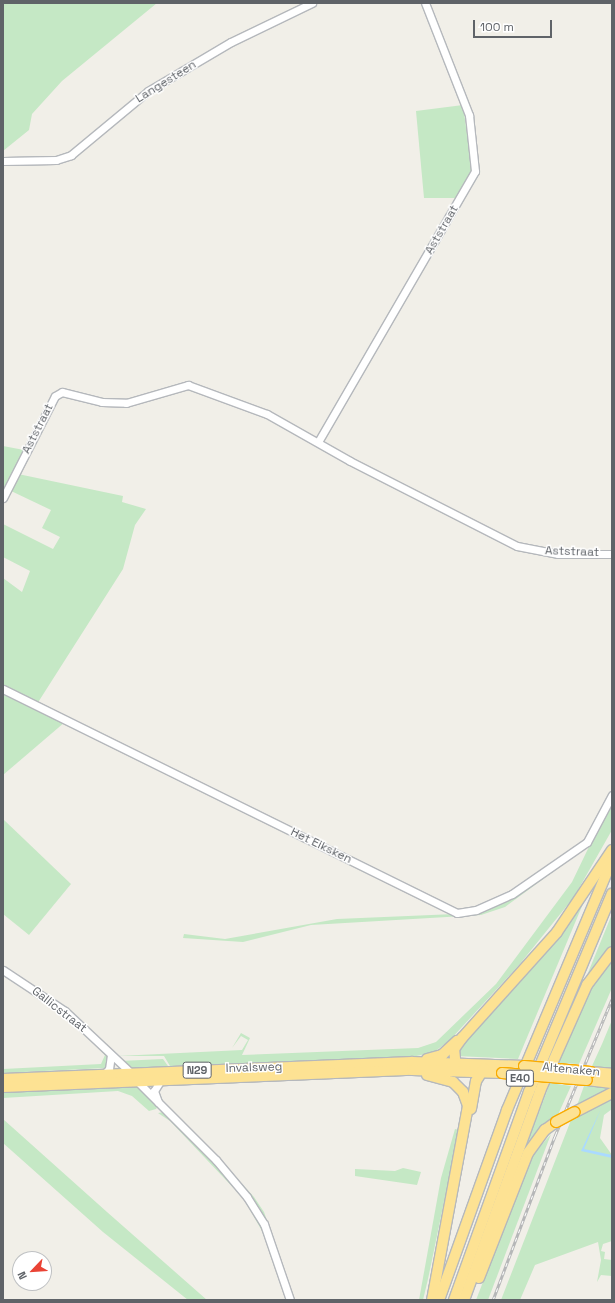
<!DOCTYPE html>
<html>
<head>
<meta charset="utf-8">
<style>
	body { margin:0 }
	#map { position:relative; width:615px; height:1303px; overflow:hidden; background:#f1efe8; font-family:"Space Grotesk",sans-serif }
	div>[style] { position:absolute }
	.green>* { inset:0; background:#c5e8c5 }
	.water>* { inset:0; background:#aadaff }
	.stream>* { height:1.5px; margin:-0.75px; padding:0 0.75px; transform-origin:0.75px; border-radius:0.75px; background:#aadaff }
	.roads { filter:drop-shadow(1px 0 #b5b8bc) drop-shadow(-1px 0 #b5b8bc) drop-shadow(0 1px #b5b8bc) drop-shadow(0 -1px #b5b8bc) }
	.minor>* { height:7px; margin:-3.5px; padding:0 3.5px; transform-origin:3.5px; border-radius:3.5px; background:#fff }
	.highway>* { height:10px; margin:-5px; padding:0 5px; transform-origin:5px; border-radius:5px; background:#fde293 }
	.rail>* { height:3px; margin-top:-1.5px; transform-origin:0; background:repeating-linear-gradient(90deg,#fff 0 4.5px,#b6b7b8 0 9px); box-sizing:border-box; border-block:1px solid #b6b7b8 }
	.bridges { filter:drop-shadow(1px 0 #f9ab00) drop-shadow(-1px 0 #f9ab00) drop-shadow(0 1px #f9ab00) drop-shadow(0 -1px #f9ab00) }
	.highway-bridge>* { height:10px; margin:-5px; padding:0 5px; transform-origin:5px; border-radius:5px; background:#fde293 }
	span { translate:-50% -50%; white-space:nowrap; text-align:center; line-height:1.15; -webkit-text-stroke:3px #fff; paint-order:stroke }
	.shield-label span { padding:1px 3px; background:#fff; border:1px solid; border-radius:3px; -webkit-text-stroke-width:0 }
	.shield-label { font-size:11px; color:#5f6368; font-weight:700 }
	.street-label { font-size:12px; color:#5f6368 }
	.frame { position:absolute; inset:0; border:4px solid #5f6368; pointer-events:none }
	.north { position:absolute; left:12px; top:1251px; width:40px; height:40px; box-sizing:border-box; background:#fff; border:1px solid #bfc1c3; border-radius:50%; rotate:245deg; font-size:11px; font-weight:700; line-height:16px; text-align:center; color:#5f6368 }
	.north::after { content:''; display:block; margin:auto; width:14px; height:18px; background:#ea4335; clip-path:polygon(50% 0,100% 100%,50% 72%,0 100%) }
	.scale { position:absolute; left:473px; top:20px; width:79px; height:18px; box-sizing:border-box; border:2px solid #5f6368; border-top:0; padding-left:5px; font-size:12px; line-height:14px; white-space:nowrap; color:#5f6368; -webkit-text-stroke:3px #fff; paint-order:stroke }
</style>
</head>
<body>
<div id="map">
	<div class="green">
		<i style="clip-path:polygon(3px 3px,157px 3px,62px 81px,32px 114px,29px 130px,3px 151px)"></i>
		<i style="clip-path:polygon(463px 105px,472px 170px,459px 198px,424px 198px,416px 111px)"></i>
		<i style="clip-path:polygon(3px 446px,24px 450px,3px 492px)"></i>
		<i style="clip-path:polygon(18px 474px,123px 496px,122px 502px,146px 509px,135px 525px,123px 569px,37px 704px,3px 687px,3px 578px,22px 592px,30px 571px,3px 557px,3px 524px,53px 549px,60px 537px,42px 528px,51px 510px,9px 490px)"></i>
		<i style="clip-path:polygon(3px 691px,65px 722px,3px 775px)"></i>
		<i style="clip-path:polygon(612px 799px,612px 830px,574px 897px,519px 965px,450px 1040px,434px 1052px,412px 1057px,176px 1066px,170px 1066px,164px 1056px,118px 1056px,242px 1050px,248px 1040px,241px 1036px,232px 1048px,241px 1033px,250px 1038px,242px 1055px,418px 1048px,436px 1042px,496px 984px,572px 882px)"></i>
		<i style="clip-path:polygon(3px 819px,71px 884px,29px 935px,3px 914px)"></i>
		<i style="clip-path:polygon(559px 862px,565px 863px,505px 907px,481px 915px,311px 925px,243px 942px,183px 938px,184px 934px,225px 939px,337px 919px,455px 914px,480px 910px)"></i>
		<i style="clip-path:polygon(585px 899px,518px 1059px,456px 1056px,457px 1049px)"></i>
		<i style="clip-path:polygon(612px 914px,612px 948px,596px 964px,583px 985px)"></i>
		<i style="clip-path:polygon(612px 958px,612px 988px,579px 1064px,558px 1063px,592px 984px)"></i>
		<i style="clip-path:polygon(612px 1020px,612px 1068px,592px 1066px,602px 1044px)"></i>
		<i style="clip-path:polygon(76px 1023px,108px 1055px,106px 1068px,3px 1073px,3px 1069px,101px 1064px,105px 1055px,73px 1024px)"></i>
		<i style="clip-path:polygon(163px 1059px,168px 1066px,130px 1069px,120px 1061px)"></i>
		<i style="clip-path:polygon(550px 1083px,571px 1086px,556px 1119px,519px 1164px)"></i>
		<i style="clip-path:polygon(137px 1085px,158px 1106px,156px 1109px,149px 1111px,132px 1096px,118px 1091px,3px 1098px,3px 1092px)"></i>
		<i style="clip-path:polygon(584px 1086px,612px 1088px,612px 1090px,576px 1108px)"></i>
		<i style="clip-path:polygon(612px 1099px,612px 1109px,604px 1115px,600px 1138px,612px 1155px,612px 1241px,603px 1244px,601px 1251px,605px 1252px,604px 1259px,612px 1260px,612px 1276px,601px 1275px,597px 1282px,601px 1260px,598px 1242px,535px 1265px,520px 1300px,501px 1300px,571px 1120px)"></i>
		<i style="clip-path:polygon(164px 1112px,231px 1180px,258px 1218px,288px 1300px,262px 1231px,243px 1198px,170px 1121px,158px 1113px)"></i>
		<i style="clip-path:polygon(3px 1119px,107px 1212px,207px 1300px,188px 1300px,103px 1232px,3px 1143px)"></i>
		<i style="clip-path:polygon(455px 1129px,459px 1130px,428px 1279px,423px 1300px,419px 1300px,441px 1178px)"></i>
		<i style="clip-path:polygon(551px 1134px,488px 1300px,476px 1300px,532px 1156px)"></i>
		<i style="clip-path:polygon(222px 1162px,254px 1197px,264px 1212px,295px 1300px,293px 1300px,274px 1244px)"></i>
		<i style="clip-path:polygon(403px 1168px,421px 1172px,417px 1185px,355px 1176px,355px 1169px,395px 1171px)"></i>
	</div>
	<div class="water">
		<i style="clip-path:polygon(601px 1109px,584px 1149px,612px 1155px,612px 1158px,581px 1151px)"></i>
	</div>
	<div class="stream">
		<i style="left:3px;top:1298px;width:2px;rotate:63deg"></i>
	</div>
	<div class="roads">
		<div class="minor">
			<i style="left:3px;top:161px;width:53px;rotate:-1.1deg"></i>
			<i style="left:56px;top:160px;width:16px;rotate:-18deg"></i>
			<i style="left:71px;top:155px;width:100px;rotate:-39.7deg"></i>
			<i style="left:148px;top:91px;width:96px;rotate:-30.6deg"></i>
			<i style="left:231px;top:42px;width:90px;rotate:-25.7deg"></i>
			<i style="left:318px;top:442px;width:313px;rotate:-59.9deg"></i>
			<i style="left:475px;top:171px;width:56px;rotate:-96.1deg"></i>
			<i style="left:469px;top:115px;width:120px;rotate:-111.4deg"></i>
			<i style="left:3px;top:498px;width:114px;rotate:-63deg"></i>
			<i style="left:55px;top:396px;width:8px;rotate:-30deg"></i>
			<i style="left:62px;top:392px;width:41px;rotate:14deg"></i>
			<i style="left:102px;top:402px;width:24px;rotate:2deg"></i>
			<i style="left:126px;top:403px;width:65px;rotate:-16.2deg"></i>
			<i style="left:188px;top:385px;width:84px;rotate:20.2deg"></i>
			<i style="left:267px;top:414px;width:95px;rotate:29.5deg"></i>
			<i style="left:350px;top:461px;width:187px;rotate:27deg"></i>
			<i style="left:517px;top:546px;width:42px;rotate:11deg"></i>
			<i style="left:558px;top:554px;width:54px"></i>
			<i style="left:3px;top:689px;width:506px;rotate:26.26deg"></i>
			<i style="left:457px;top:913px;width:19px;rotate:-9deg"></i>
			<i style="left:476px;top:910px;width:39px;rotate:-24deg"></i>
			<i style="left:512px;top:894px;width:91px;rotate:-34.7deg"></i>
			<i style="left:587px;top:842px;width:53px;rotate:-62deg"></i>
			<i style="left:3px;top:970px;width:74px;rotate:33.5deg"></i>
			<i style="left:65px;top:1011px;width:91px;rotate:43.2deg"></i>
			<i style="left:104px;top:1074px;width:7px;rotate:-45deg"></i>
			<i style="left:109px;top:1069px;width:14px;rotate:-82deg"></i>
			<i style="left:137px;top:1081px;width:112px;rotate:45deg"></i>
			<i style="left:216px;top:1160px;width:48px;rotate:50deg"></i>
			<i style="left:247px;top:1197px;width:32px;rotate:58deg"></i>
			<i style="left:264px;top:1224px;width:80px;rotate:71.1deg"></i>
			<i style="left:158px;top:1102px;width:12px;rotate:-110deg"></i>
			<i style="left:154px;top:1091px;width:13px;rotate:-58deg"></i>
		</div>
		<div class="highway">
			<i style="left:427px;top:1059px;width:16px;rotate:-15deg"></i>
			<i style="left:442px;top:1055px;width:21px;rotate:-43deg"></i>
			<i style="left:456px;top:1068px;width:19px;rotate:-96deg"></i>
			<i style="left:454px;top:1049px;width:14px;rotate:-54deg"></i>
			<i style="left:462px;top:1038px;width:142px;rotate:-48.1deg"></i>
			<i style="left:557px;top:932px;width:99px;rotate:-56.1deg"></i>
			<i style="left:591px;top:1072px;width:21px;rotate:5deg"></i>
			<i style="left:427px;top:1075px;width:27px;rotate:15deg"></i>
			<i style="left:453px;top:1082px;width:14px;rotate:45deg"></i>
			<i style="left:463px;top:1092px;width:15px;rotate:70deg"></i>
			<i style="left:468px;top:1106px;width:197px;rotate:100.5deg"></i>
			<i style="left:3px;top:1079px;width:409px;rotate:-2.4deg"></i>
			<i style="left:412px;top:1062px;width:112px;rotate:2deg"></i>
			<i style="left:587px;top:1080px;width:25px;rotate:7deg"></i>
			<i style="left:3px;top:1087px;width:409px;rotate:-2.4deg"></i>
			<i style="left:412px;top:1070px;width:90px;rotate:1.9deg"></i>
			<i style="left:471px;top:1109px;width:28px;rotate:-80deg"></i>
			<i style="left:476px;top:1081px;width:15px;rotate:-58deg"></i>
			<i style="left:575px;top:1112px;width:42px;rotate:-27.2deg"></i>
			<i style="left:479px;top:1278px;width:134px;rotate:-68.6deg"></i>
			<i style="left:528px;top:1153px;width:29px;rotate:-54deg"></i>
			<i style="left:545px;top:1130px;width:14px;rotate:-36deg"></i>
			<i style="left:439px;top:1300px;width:202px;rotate:-70.3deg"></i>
			<i style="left:507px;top:1110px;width:271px;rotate:-67.2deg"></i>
			<i style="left:454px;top:1300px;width:221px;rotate:-70.2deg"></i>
			<i style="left:529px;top:1092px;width:215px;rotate:-67.3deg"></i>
			<i style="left:464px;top:1300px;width:222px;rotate:-70deg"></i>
			<i style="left:540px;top:1091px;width:116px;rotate:-66.1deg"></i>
			<i style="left:587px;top:985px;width:41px;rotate:-52.9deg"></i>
		</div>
	</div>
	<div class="rail">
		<i style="left:493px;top:1300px;width:175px;rotate:-69.3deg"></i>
		<i style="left:555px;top:1136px;width:148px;rotate:-67.4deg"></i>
	</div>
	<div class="bridges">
		<div class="highway-bridge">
			<i style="left:524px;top:1066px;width:67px;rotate:5.1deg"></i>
			<i style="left:502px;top:1073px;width:85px;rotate:4.7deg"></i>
			<i style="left:556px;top:1122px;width:21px;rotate:-28deg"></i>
		</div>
	</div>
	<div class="shield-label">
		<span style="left:197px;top:1070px">N29</span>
		<span style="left:520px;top:1078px">E40</span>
	</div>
	<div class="street-label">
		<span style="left:166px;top:82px;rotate:-32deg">Langesteen</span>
		<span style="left:442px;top:230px;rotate:-60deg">Aststraat</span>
		<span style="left:38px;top:429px;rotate:-63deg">Aststraat</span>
		<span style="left:572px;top:552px;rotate:2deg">Aststraat</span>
		<span style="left:321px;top:846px;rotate:26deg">Het Eiksken</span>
		<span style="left:59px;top:1010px;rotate:38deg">Gallicstraat</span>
		<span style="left:254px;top:1068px;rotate:-2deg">Invalsweg</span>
		<span style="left:571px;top:1070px;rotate:5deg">Altenaken</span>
	</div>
	<div class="frame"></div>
	<div class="north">N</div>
	<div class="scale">100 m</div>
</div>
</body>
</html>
